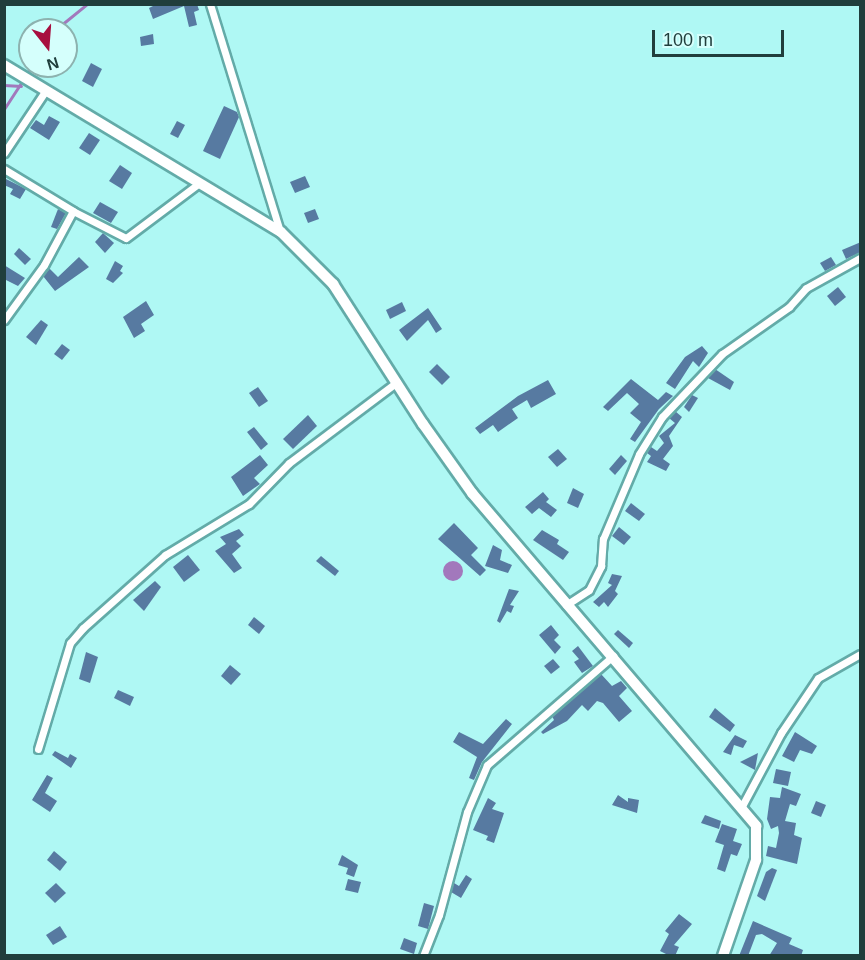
<!DOCTYPE html>
<html>
<head>
<meta charset="utf-8">
<style>
	body { margin:0 }
	#map { position:relative; width:865px; height:960px; overflow:hidden; background:#aff8f4; font-family:Helvetica,sans-serif }
	div>[style] { position:absolute }
	.water>* { inset:0; background:#a278bc }
	.round { border-radius:50% }
	.stream>* { height:3px; margin:-1.5px; padding:0 1.5px; transform-origin:1.5px; border-radius:1.5px; background:#a278bc }
	.building>* { inset:0; background:#577aa1 }
	.roads { filter:drop-shadow(2px 0 #63aba8) drop-shadow(-2px 0 #63aba8) drop-shadow(0 2px #63aba8) drop-shadow(0 -2px #63aba8) }
	.minor>* { height:7px; margin:-3.5px; padding:0 3.5px; transform-origin:3.5px; border-radius:3.5px; background:#fff }
	.primary>* { height:10px; margin:-5px; padding:0 5px; transform-origin:5px; border-radius:5px; background:#fff }
	span { translate:-50% -50%; white-space:nowrap; text-align:center; line-height:1.15; -webkit-text-stroke:6px #d5fffc; paint-order:stroke }
	.frame { position:absolute; inset:0; border:6px solid #203e3c; pointer-events:none }
	.north { position:absolute; left:18px; top:18px; width:60px; height:60px; box-sizing:border-box; background:#d5fffc; border:2px solid #8db2af; border-radius:50%; rotate:163deg; font-size:16px; font-weight:700; line-height:24px; text-align:center; color:#203e3c }
	.north::after { content:''; display:block; margin:auto; width:21px; height:27px; background:#a70f3f; clip-path:polygon(50% 0,100% 100%,50% 72%,0 100%) }
	.scale { position:absolute; left:652px; top:30px; width:132px; height:27px; box-sizing:border-box; border:3px solid #203e3c; border-top:0; padding-left:8px; font-size:18px; line-height:21px; white-space:nowrap; color:#203e3c; -webkit-text-stroke:4px #d5fffc; paint-order:stroke }
</style>
</head>
<body>
<div id="map">
	<div class="water">
		<i class="round" style="left:443px;top:561px;width:20px;height:20px"></i>
	</div>
	<div class="stream">
		<i style="left:55px;top:30px;width:41px;rotate:-39.1deg"></i>
		<i style="left:4px;top:85px;width:17px;rotate:3deg"></i>
		<i style="left:4px;top:109px;width:51px;rotate:-56.9deg"></i>
	</div>
	<div class="building">
		<i style="clip-path:polygon(157px 4px,197px 4px,199px 10px,194px 12px,197px 25px,189px 27px,184px 6px,153px 19px,149px 8px)"></i>
		<i style="clip-path:polygon(153px 34px,154px 44px,141px 46px,140px 37px)"></i>
		<i style="clip-path:polygon(91px 63px,102px 69px,93px 87px,82px 81px)"></i>
		<i style="clip-path:polygon(224px 106px,237px 112px,239px 117px,220px 159px,203px 151px)"></i>
		<i style="clip-path:polygon(49px 116px,60px 122px,49px 140px,30px 128px,36px 120px,44px 125px)"></i>
		<i style="clip-path:polygon(177px 121px,185px 125px,178px 138px,170px 134px)"></i>
		<i style="clip-path:polygon(89px 133px,100px 140px,90px 155px,79px 148px)"></i>
		<i style="clip-path:polygon(120px 165px,132px 173px,122px 189px,109px 181px)"></i>
		<i style="clip-path:polygon(305px 176px,310px 187px,295px 193px,290px 182px)"></i>
		<i style="clip-path:polygon(4px 178px,26px 189px,20px 199px,10px 194px,13px 189px,4px 185px)"></i>
		<i style="clip-path:polygon(100px 202px,118px 212px,111px 223px,93px 213px)"></i>
		<i style="clip-path:polygon(58px 209px,66px 213px,57px 229px,51px 227px)"></i>
		<i style="clip-path:polygon(315px 209px,319px 219px,308px 223px,304px 213px)"></i>
		<i style="clip-path:polygon(103px 233px,114px 243px,105px 253px,95px 242px)"></i>
		<i style="clip-path:polygon(861px 242px,861px 252px,846px 259px,842px 250px)"></i>
		<i style="clip-path:polygon(19px 248px,31px 259px,25px 265px,14px 254px)"></i>
		<i style="clip-path:polygon(79px 257px,89px 267px,55px 291px,43px 276px,49px 268px,58px 277px)"></i>
		<i style="clip-path:polygon(831px 257px,836px 265px,825px 271px,820px 263px)"></i>
		<i style="clip-path:polygon(115px 261px,123px 266px,120px 271px,123px 273px,113px 283px,106px 279px)"></i>
		<i style="clip-path:polygon(4px 265px,25px 278px,18px 286px,4px 279px)"></i>
		<i style="clip-path:polygon(838px 287px,846px 297px,835px 306px,827px 296px)"></i>
		<i style="clip-path:polygon(146px 301px,154px 315px,141px 324px,145px 331px,134px 338px,123px 317px)"></i>
		<i style="clip-path:polygon(402px 302px,406px 311px,390px 319px,386px 310px)"></i>
		<i style="clip-path:polygon(428px 308px,442px 329px,436px 333px,428px 320px,407px 341px,399px 330px)"></i>
		<i style="clip-path:polygon(41px 320px,48px 325px,36px 345px,26px 337px)"></i>
		<i style="clip-path:polygon(62px 344px,70px 350px,62px 360px,54px 354px)"></i>
		<i style="clip-path:polygon(702px 346px,708px 353px,699px 367px,693px 361px,675px 389px,666px 383px,685px 357px)"></i>
		<i style="clip-path:polygon(437px 364px,450px 377px,442px 385px,429px 372px)"></i>
		<i style="clip-path:polygon(715px 369px,734px 382px,730px 390px,708px 378px)"></i>
		<i style="clip-path:polygon(631px 379px,658px 400px,666px 392px,673px 396px,659px 409px,635px 442px,630px 439px,641px 422px,630px 413px,639px 404px,627px 393px,608px 411px,603px 407px)"></i>
		<i style="clip-path:polygon(548px 380px,556px 394px,531px 408px,527px 400px,512px 409px,518px 418px,498px 432px,493px 425px,480px 434px,475px 428px,518px 396px)"></i>
		<i style="clip-path:polygon(258px 387px,268px 401px,259px 407px,249px 393px)"></i>
		<i style="clip-path:polygon(692px 395px,698px 398px,689px 412px,684px 407px)"></i>
		<i style="clip-path:polygon(675px 411px,682px 417px,669px 436px,673px 446px,663px 459px,670px 464px,666px 471px,647px 462px,651px 456px,647px 453px,651px 447px,657px 451px,664px 443px,659px 436px,675px 423px,669px 418px)"></i>
		<i style="clip-path:polygon(308px 415px,317px 426px,293px 449px,283px 439px)"></i>
		<i style="clip-path:polygon(254px 427px,268px 444px,261px 450px,247px 432px)"></i>
		<i style="clip-path:polygon(558px 449px,567px 459px,557px 467px,548px 457px)"></i>
		<i style="clip-path:polygon(260px 455px,268px 465px,254px 478px,260px 484px,243px 496px,231px 477px)"></i>
		<i style="clip-path:polygon(621px 455px,627px 461px,615px 475px,609px 469px)"></i>
		<i style="clip-path:polygon(573px 488px,584px 494px,578px 508px,567px 503px)"></i>
		<i style="clip-path:polygon(543px 492px,549px 499px,546px 502px,557px 510px,551px 517px,539px 508px,532px 514px,525px 507px)"></i>
		<i style="clip-path:polygon(631px 503px,645px 514px,639px 521px,625px 511px)"></i>
		<i style="clip-path:polygon(454px 523px,478px 548px,471px 555px,486px 570px,480px 576px,438px 539px)"></i>
		<i style="clip-path:polygon(619px 527px,631px 537px,624px 545px,612px 536px)"></i>
		<i style="clip-path:polygon(239px 529px,244px 535px,236px 541px,241px 546px,232px 554px,242px 568px,234px 573px,215px 551px,226px 544px,220px 537px)"></i>
		<i style="clip-path:polygon(542px 530px,559px 540px,557px 544px,569px 552px,563px 560px,533px 540px)"></i>
		<i style="clip-path:polygon(493px 545px,502px 550px,500px 560px,512px 565px,508px 573px,485px 566px)"></i>
		<i style="clip-path:polygon(188px 555px,200px 570px,184px 582px,173px 567px)"></i>
		<i style="clip-path:polygon(321px 556px,339px 571px,335px 576px,316px 561px)"></i>
		<i style="clip-path:polygon(612px 574px,622px 576px,615px 591px,618px 594px,608px 607px,604px 602px,599px 607px,593px 602px,612px 585px,608px 583px)"></i>
		<i style="clip-path:polygon(155px 581px,161px 587px,144px 611px,133px 600px)"></i>
		<i style="clip-path:polygon(509px 589px,519px 591px,510px 605px,514px 606px,511px 613px,507px 611px,500px 623px,497px 621px)"></i>
		<i style="clip-path:polygon(254px 617px,265px 626px,259px 634px,248px 625px)"></i>
		<i style="clip-path:polygon(551px 625px,559px 635px,554px 640px,561px 647px,555px 654px,539px 635px)"></i>
		<i style="clip-path:polygon(618px 630px,633px 643px,629px 648px,614px 634px)"></i>
		<i style="clip-path:polygon(578px 646px,593px 666px,582px 673px,574px 662px,579px 659px,572px 651px)"></i>
		<i style="clip-path:polygon(86px 652px,98px 657px,90px 683px,79px 679px)"></i>
		<i style="clip-path:polygon(553px 659px,560px 667px,551px 674px,544px 666px)"></i>
		<i style="clip-path:polygon(230px 665px,241px 674px,231px 685px,221px 676px)"></i>
		<i style="clip-path:polygon(601px 674px,612px 686px,621px 681px,627px 688px,619px 696px,632px 711px,619px 722px,603px 703px,597px 701px,588px 711px,582px 705px,567px 721px,543px 734px,541px 732px,554px 720px,552px 716px)"></i>
		<i style="clip-path:polygon(118px 690px,134px 697px,130px 706px,114px 698px)"></i>
		<i style="clip-path:polygon(715px 708px,735px 725px,730px 732px,709px 717px)"></i>
		<i style="clip-path:polygon(506px 719px,512px 724px,482px 762px,474px 780px,469px 778px,477px 757px,453px 742px,459px 732px,483px 744px)"></i>
		<i style="clip-path:polygon(795px 732px,817px 746px,812px 754px,800px 750px,794px 762px,782px 756px)"></i>
		<i style="clip-path:polygon(735px 735px,747px 741px,743px 748px,734px 745px,731px 755px,723px 752px)"></i>
		<i style="clip-path:polygon(55px 751px,68px 758px,70px 754px,77px 758px,71px 768px,52px 755px)"></i>
		<i style="clip-path:polygon(758px 753px,755px 770px,740px 762px)"></i>
		<i style="clip-path:polygon(776px 769px,791px 772px,788px 786px,773px 783px)"></i>
		<i style="clip-path:polygon(47px 775px,53px 778px,45px 793px,57px 801px,50px 812px,32px 800px)"></i>
		<i style="clip-path:polygon(782px 787px,801px 794px,796px 806px,790px 804px,785px 821px,796px 823px,794px 835px,802px 838px,797px 864px,766px 856px,768px 846px,776px 848px,779px 833px,778px 826px,771px 829px,767px 819px,770px 797px,780px 798px)"></i>
		<i style="clip-path:polygon(618px 795px,628px 802px,628px 798px,639px 800px,637px 813px,612px 805px)"></i>
		<i style="clip-path:polygon(488px 798px,496px 803px,492px 809px,504px 813px,494px 843px,486px 840px,488px 836px,473px 830px)"></i>
		<i style="clip-path:polygon(816px 801px,826px 805px,821px 817px,811px 813px)"></i>
		<i style="clip-path:polygon(705px 815px,721px 821px,719px 829px,701px 823px)"></i>
		<i style="clip-path:polygon(722px 824px,737px 829px,733px 841px,742px 844px,737px 856px,731px 854px,725px 872px,717px 869px,724px 845px,715px 842px)"></i>
		<i style="clip-path:polygon(54px 851px,67px 862px,60px 871px,47px 860px)"></i>
		<i style="clip-path:polygon(342px 855px,358px 865px,354px 877px,346px 874px,348px 868px,338px 865px)"></i>
		<i style="clip-path:polygon(772px 868px,777px 870px,765px 901px,757px 896px,766px 872px)"></i>
		<i style="clip-path:polygon(466px 875px,472px 879px,461px 898px,451px 892px,454px 883px,459px 886px)"></i>
		<i style="clip-path:polygon(348px 879px,361px 882px,358px 893px,345px 890px)"></i>
		<i style="clip-path:polygon(56px 883px,66px 893px,55px 903px,45px 893px)"></i>
		<i style="clip-path:polygon(424px 903px,434px 906px,428px 929px,418px 926px)"></i>
		<i style="clip-path:polygon(679px 914px,692px 924px,674px 945px,679px 947px,675px 956px,670px 956px,660px 951px,669px 934px,665px 931px)"></i>
		<i style="clip-path:polygon(753px 921px,792px 938px,789px 944px,803px 950px,801px 956px,769px 956px,777px 943px,762px 934px,756px 935px,748px 956px,739px 956px)"></i>
		<i style="clip-path:polygon(60px 926px,67px 937px,53px 945px,46px 935px)"></i>
		<i style="clip-path:polygon(404px 938px,417px 943px,414px 954px,400px 949px)"></i>
	</div>
	<div class="roads">
		<div class="minor">
			<i style="left:210px;top:4px;width:238px;rotate:72.9deg"></i>
			<i style="left:4px;top:153px;width:76px;rotate:-56.3deg"></i>
			<i style="left:4px;top:169px;width:81px;rotate:31.3deg"></i>
			<i style="left:73px;top:211px;width:59px;rotate:27deg"></i>
			<i style="left:126px;top:238px;width:90px;rotate:-36.9deg"></i>
			<i style="left:4px;top:320px;width:68px;rotate:-54deg"></i>
			<i style="left:44px;top:265px;width:61px;rotate:-61.8deg"></i>
			<i style="left:566px;top:605px;width:27px;rotate:-33deg"></i>
			<i style="left:589px;top:590px;width:27px;rotate:-63deg"></i>
			<i style="left:601px;top:566px;width:27px;rotate:-86deg"></i>
			<i style="left:603px;top:539px;width:92px;rotate:-67deg"></i>
			<i style="left:639px;top:454px;width:44px;rotate:-58.1deg"></i>
			<i style="left:662px;top:417px;width:87px;rotate:-46.4deg"></i>
			<i style="left:722px;top:354px;width:82px;rotate:-35deg"></i>
			<i style="left:789px;top:307px;width:25px;rotate:-48deg"></i>
			<i style="left:806px;top:288px;width:62px;rotate:-29.1deg"></i>
			<i style="left:38px;top:749px;width:111px;rotate:-73.2deg"></i>
			<i style="left:70px;top:643px;width:20px;rotate:-49deg"></i>
			<i style="left:83px;top:628px;width:110px;rotate:-41.7deg"></i>
			<i style="left:165px;top:555px;width:98px;rotate:-31.3deg"></i>
			<i style="left:249px;top:504px;width:57px;rotate:-45.7deg"></i>
			<i style="left:289px;top:463px;width:135px;rotate:-36.9deg"></i>
			<i style="left:742px;top:806px;width:83px;rotate:-61.9deg"></i>
			<i style="left:781px;top:733px;width:66px;rotate:-56.1deg"></i>
			<i style="left:818px;top:678px;width:48px;rotate:-29.7deg"></i>
			<i style="left:423px;top:956px;width:44px;rotate:-68.7deg"></i>
			<i style="left:439px;top:915px;width:107px;rotate:-74.8deg"></i>
			<i style="left:467px;top:812px;width:51px;rotate:-66.9deg"></i>
			<i style="left:487px;top:765px;width:167px;rotate:-40.9deg"></i>
		</div>
		<div class="primary">
			<i style="left:4px;top:65px;width:323px;rotate:31.1deg"></i>
			<i style="left:281px;top:232px;width:74px;rotate:45deg"></i>
			<i style="left:333px;top:284px;width:166px;rotate:57.3deg"></i>
			<i style="left:423px;top:424px;width:85px;rotate:54.6deg"></i>
			<i style="left:472px;top:493px;width:438px;rotate:49.5deg"></i>
			<i style="left:756px;top:826px;width:34px;rotate:90deg"></i>
			<i style="left:756px;top:860px;width:102px;rotate:109deg"></i>
		</div>
	</div>
	<div class="frame"></div>
	<div class="north">N</div>
	<div class="scale">100 m</div>
</div>
</body>
</html>
